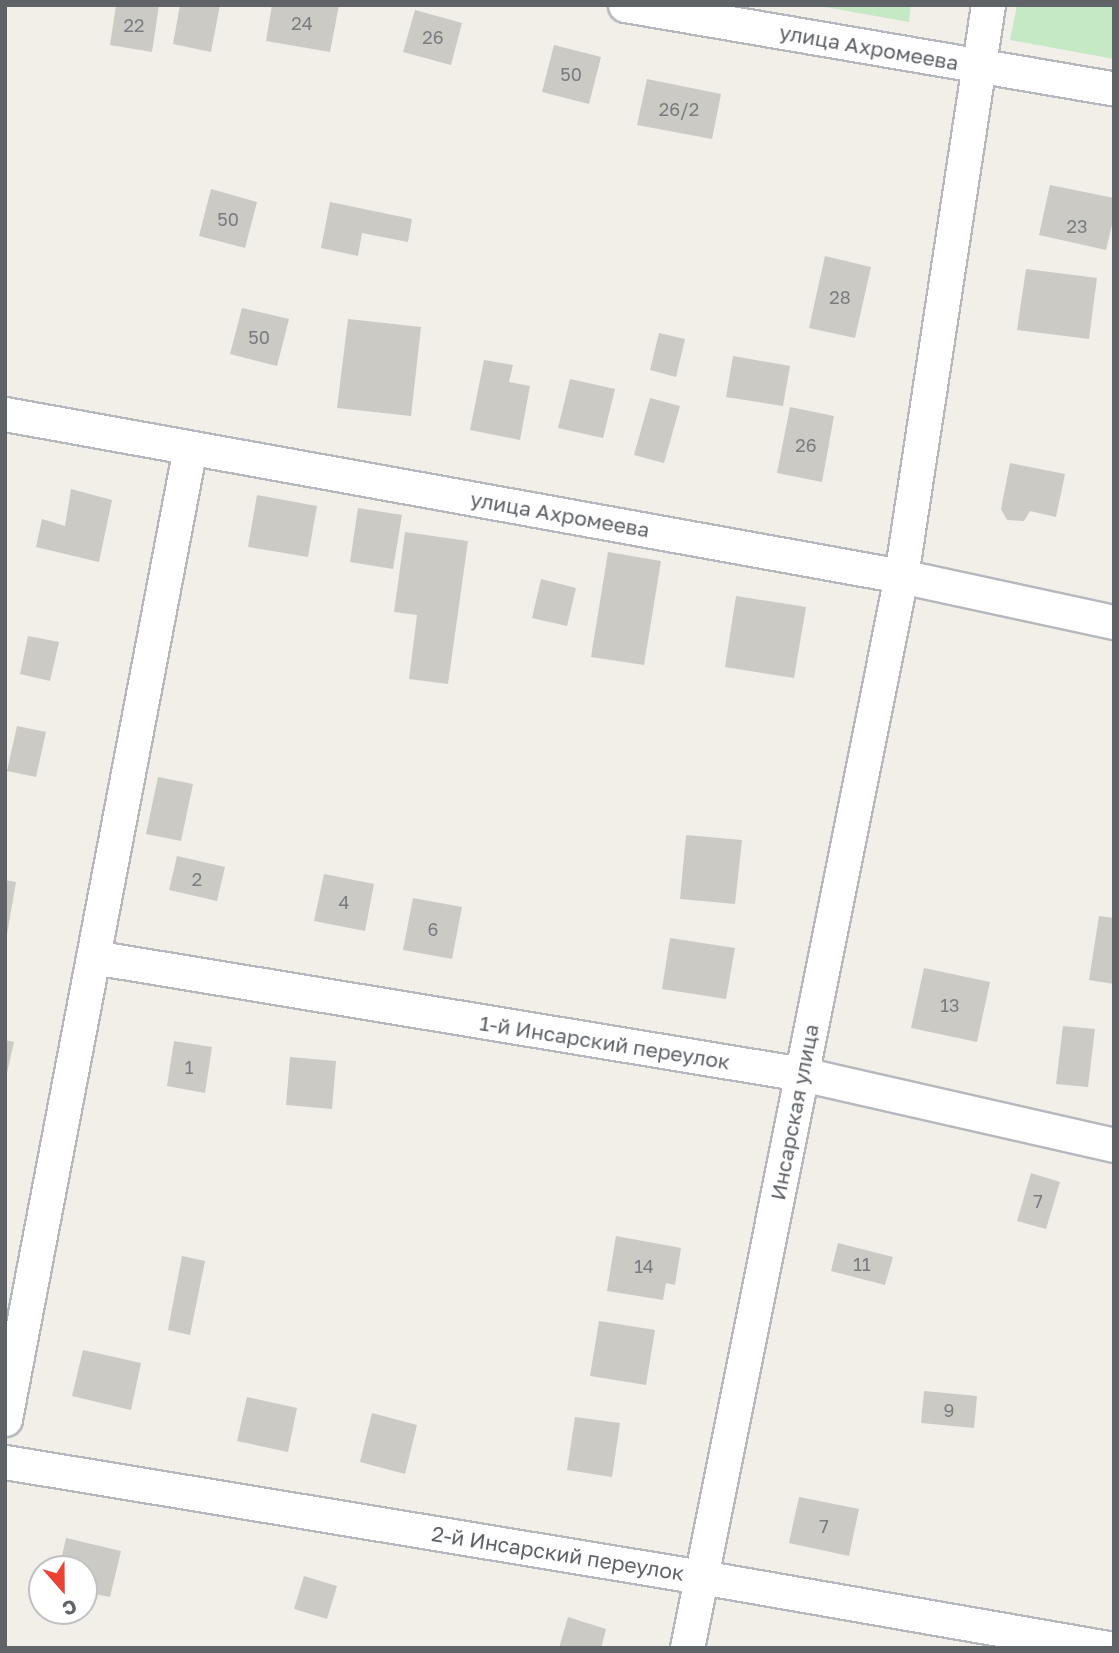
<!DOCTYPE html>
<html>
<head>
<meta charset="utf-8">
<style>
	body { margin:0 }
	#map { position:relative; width:1119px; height:1653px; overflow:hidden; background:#f1efe8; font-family:"Golos Text",sans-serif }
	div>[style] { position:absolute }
	.green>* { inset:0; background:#c5e8c5 }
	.building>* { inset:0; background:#cccac5 }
	.roads { filter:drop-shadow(2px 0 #b5b8bc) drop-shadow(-2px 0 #b5b8bc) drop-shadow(0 2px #b5b8bc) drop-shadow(0 -2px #b5b8bc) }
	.street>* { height:33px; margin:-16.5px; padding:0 16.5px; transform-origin:16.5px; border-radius:16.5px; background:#fff }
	span { translate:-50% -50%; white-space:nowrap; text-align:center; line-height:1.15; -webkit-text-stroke:5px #fff; paint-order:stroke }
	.number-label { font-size:18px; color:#7a7d7f }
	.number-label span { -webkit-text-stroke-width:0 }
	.street-label { font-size:21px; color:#5f6368 }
	.frame { position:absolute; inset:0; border:7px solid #5f6368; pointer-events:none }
	.north { position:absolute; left:28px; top:1555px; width:70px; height:70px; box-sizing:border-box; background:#fff; border:2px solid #bfc1c3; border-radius:50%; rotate:159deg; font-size:19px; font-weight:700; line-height:28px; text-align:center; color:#5f6368 }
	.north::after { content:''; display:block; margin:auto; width:24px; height:32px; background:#ea4335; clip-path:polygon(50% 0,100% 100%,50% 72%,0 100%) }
</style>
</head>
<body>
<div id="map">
	<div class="green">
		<i style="clip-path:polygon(814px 5px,911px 5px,909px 22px)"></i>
		<i style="clip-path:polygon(1017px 5px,1114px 5px,1114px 59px,1010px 40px)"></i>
	</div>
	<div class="building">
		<i style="clip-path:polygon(116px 5px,159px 5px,152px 52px,110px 45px)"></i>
		<i style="clip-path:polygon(180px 5px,220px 5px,211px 52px,173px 44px)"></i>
		<i style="clip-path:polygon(272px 5px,339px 5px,330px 52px,266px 41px)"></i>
		<i style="clip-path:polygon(415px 10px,462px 23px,451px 65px,403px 52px)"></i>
		<i style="clip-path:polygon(554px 45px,601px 57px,589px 104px,542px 92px)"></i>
		<i style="clip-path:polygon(647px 79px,721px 94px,712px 139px,637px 125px)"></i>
		<i style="clip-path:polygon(1050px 185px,1114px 198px,1114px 216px,1106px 250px,1039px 235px)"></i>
		<i style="clip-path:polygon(211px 189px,257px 202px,245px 248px,199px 236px)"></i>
		<i style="clip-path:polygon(330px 202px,412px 219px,408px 242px,362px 233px,358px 256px,321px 248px)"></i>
		<i style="clip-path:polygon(825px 256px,871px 267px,855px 338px,809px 328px)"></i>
		<i style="clip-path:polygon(1026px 269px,1097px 278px,1089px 339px,1017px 330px)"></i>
		<i style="clip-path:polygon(242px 308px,289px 319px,277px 366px,230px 354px)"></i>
		<i style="clip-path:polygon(348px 319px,421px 327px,411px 416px,337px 408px)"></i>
		<i style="clip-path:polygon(659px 333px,685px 339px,676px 377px,650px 370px)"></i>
		<i style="clip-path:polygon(733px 356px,790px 366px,783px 406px,726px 397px)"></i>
		<i style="clip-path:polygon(484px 360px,513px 365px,509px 382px,530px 386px,520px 440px,470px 430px)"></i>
		<i style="clip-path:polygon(570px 379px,615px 389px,603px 438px,558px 428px)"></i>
		<i style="clip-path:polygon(650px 398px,680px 406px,664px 463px,634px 455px)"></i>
		<i style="clip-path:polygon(790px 407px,834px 416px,822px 482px,777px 473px)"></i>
		<i style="clip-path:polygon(1010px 463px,1065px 474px,1056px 517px,1030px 511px,1024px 521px,1007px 520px,1001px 509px)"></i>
		<i style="clip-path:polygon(71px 489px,112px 500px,99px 562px,36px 547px,42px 519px,65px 526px)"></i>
		<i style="clip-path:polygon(257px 495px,317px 506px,308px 557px,248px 547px)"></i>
		<i style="clip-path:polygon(358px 508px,402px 515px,393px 569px,350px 562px)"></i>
		<i style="clip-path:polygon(405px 532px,468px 541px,448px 684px,409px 679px,417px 615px,394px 612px)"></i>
		<i style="clip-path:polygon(608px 552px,661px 561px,644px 665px,591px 657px)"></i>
		<i style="clip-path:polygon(541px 579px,576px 588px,567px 626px,532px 618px)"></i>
		<i style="clip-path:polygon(736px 596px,806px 607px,794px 678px,725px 667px)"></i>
		<i style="clip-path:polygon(28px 636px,59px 642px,50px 681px,20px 674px)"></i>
		<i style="clip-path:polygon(17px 726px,46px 732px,36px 777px,7px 771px)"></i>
		<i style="clip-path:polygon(158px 777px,193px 784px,181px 841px,146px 834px)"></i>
		<i style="clip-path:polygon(686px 835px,742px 840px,735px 904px,680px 899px)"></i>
		<i style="clip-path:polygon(177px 856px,225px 867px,217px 901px,169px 890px)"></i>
		<i style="clip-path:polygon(324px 874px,374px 884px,365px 931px,314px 921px)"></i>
		<i style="clip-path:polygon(5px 880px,16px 882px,7px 934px,5px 934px)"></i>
		<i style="clip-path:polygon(413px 898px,462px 907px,452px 959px,403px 950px)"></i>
		<i style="clip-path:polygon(1099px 916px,1114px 918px,1114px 984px,1089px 980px)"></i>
		<i style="clip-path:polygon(670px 938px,735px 948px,726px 999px,662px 989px)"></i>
		<i style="clip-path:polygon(924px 968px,990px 982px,977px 1042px,911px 1028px)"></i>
		<i style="clip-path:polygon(1063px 1026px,1095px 1029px,1088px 1087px,1056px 1084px)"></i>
		<i style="clip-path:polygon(5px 1040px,14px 1042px,6px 1077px,5px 1077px)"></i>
		<i style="clip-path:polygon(174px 1041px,212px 1047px,205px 1093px,167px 1086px)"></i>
		<i style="clip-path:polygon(290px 1057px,336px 1061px,332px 1109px,286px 1105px)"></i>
		<i style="clip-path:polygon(1031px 1173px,1060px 1182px,1046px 1229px,1017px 1221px)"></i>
		<i style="clip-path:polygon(616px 1236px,681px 1248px,675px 1285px,666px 1283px,663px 1300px,607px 1291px)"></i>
		<i style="clip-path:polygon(838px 1243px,893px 1257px,885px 1285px,831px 1271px)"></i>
		<i style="clip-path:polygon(182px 1256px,205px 1261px,190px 1335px,168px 1330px)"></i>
		<i style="clip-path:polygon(599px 1321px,655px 1330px,646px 1385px,590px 1376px)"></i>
		<i style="clip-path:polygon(83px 1350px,141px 1363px,131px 1410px,72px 1396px)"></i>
		<i style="clip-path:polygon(924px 1391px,977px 1396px,974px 1428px,921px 1423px)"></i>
		<i style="clip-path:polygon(247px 1397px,297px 1408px,288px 1452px,237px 1441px)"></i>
		<i style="clip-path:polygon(372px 1413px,417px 1425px,405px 1474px,360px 1462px)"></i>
		<i style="clip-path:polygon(575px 1417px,620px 1423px,612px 1477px,567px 1470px)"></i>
		<i style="clip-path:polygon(799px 1497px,859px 1509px,849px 1556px,789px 1543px)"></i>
		<i style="clip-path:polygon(66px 1538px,121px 1551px,110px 1597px,84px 1592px,84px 1569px,59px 1569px)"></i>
		<i style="clip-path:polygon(304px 1576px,337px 1586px,327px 1619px,294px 1609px)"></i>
		<i style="clip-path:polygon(568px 1617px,606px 1629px,601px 1648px,559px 1648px)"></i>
	</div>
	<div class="roads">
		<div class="street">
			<i style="left:625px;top:5px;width:496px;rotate:9.7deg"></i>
			<i style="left:5px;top:414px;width:911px;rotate:10.25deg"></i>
			<i style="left:901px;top:576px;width:218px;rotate:12.2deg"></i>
			<i style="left:93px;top:957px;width:719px;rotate:9.37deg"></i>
			<i style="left:802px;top:1074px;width:320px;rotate:12.8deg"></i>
			<i style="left:5px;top:1419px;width:989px;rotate:-79.22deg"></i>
			<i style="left:5px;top:1462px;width:705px;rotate:9.38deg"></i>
			<i style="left:701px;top:1577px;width:414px;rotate:9.9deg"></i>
			<i style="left:687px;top:1648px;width:1093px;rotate:-78.71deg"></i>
			<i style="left:901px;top:576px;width:578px;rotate:-81.34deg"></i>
		</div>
	</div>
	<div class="number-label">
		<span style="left:302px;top:23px">24</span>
		<span style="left:134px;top:25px">22</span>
		<span style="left:433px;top:37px">26</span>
		<span style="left:571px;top:74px">50</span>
		<span style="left:679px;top:109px">26/2</span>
		<span style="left:228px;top:219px">50</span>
		<span style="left:1077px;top:226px">23</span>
		<span style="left:840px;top:297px">28</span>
		<span style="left:259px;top:337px">50</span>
		<span style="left:806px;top:445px">26</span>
		<span style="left:197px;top:879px">2</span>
		<span style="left:344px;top:902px">4</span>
		<span style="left:433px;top:929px">6</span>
		<span style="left:950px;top:1005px">13</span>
		<span style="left:189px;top:1067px">1</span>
		<span style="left:1038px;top:1201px">7</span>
		<span style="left:862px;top:1264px">11</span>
		<span style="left:644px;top:1266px">14</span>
		<span style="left:949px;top:1410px">9</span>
		<span style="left:824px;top:1526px">7</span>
	</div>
	<div class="street-label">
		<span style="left:869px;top:47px;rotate:10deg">улица Ахромеева</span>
		<span style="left:560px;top:514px;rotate:10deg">улица Ахромеева</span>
		<span style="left:605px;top:1042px;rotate:9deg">1-й Инсарский переулок</span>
		<span style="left:794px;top:1112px;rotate:-79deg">Инсарская улица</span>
		<span style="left:558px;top:1553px;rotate:9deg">2-й Инсарский переулок</span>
	</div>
	<div class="frame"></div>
	<div class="north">С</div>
</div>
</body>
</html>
